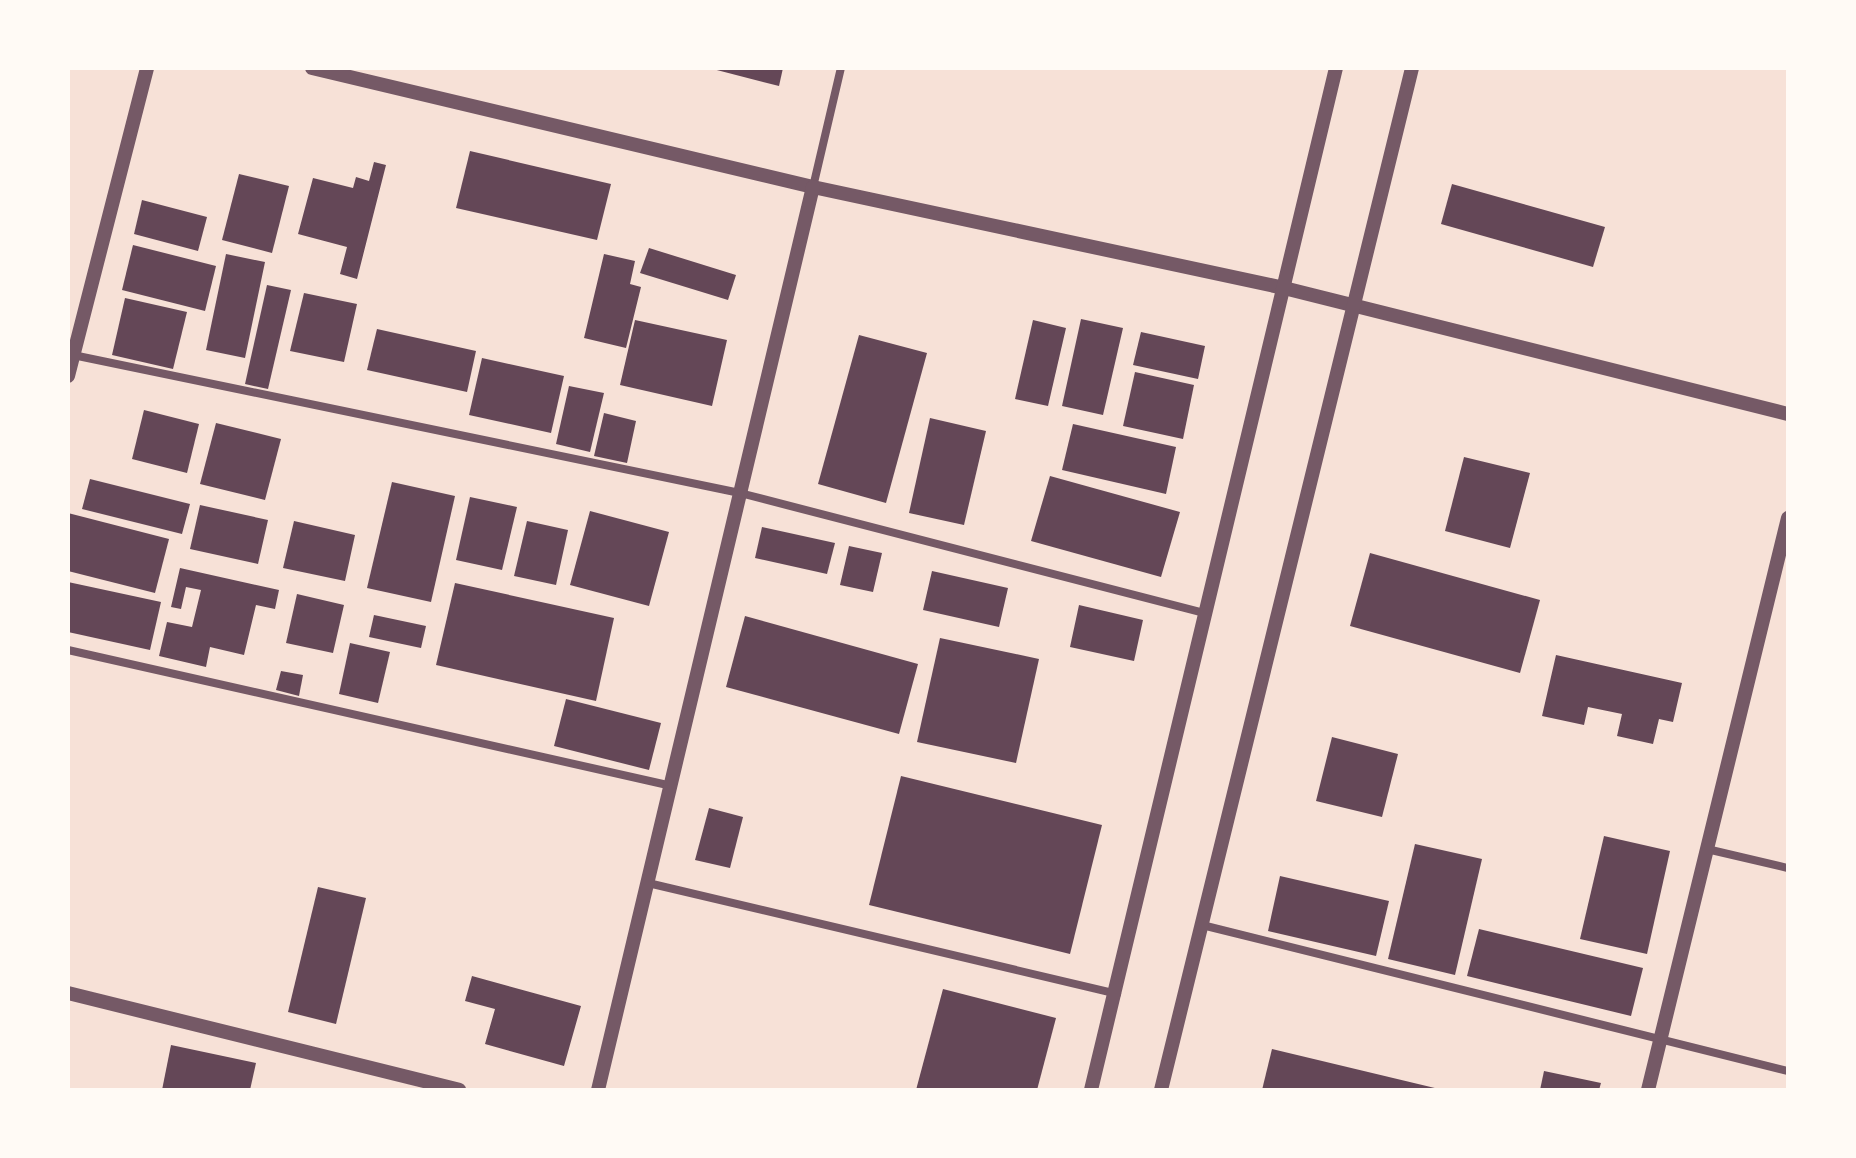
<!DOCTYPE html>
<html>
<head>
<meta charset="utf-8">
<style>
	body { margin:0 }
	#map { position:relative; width:1856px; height:1158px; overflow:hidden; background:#f7e1d7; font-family:Spectral,serif }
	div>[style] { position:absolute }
	.building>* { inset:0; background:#644757 }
	.minor>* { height:8px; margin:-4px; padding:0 4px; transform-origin:4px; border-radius:4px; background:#755966 }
	.tertiary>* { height:14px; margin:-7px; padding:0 7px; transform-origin:7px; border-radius:7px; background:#755966 }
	span { translate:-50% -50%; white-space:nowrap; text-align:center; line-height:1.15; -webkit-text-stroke:6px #fffaf5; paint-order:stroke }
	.frame { position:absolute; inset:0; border:70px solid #fffaf5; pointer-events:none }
</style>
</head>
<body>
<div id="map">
	<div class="building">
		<i style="clip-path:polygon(709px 68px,783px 68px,779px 86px)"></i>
		<i style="clip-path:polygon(470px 151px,611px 184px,597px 240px,456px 208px)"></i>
		<i style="clip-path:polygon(374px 162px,386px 165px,357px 279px,340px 274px,347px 247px,298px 234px,313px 178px,353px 188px,356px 177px,369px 181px)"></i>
		<i style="clip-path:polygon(239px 174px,289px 186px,272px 253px,222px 240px)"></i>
		<i style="clip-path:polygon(1452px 184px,1605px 227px,1593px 267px,1441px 224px)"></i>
		<i style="clip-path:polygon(142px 200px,207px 217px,198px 251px,134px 234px)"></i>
		<i style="clip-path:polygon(133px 245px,216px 266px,205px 311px,122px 290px)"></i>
		<i style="clip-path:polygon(649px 248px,736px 275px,728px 300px,640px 273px)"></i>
		<i style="clip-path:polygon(226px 254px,265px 262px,245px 358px,206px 350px)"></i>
		<i style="clip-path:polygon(604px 254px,635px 261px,630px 284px,641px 287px,626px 348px,584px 338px)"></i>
		<i style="clip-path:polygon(267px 285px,291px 290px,268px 389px,245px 384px)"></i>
		<i style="clip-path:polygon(304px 293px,357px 304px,344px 362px,290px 351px)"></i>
		<i style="clip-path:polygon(125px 298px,187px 312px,173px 369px,112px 355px)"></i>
		<i style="clip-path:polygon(1081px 319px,1123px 328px,1103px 415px,1062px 406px)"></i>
		<i style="clip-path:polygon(635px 320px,727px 340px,712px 406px,620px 385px)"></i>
		<i style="clip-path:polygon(1033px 320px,1066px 328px,1048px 406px,1015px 399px)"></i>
		<i style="clip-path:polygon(377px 329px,476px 351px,467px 392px,367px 370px)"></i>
		<i style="clip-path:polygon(1141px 332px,1205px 346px,1198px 379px,1133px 365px)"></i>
		<i style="clip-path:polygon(859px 335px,927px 353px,886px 503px,818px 484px)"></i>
		<i style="clip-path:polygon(482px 358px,564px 376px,551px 433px,469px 415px)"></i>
		<i style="clip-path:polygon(1135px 372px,1194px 385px,1183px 439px,1123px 426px)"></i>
		<i style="clip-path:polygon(569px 386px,604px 393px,590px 452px,556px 444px)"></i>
		<i style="clip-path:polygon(144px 410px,199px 424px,187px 473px,132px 459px)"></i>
		<i style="clip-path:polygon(604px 413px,636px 421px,627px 463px,594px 456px)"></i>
		<i style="clip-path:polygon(930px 418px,986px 431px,964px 525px,909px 513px)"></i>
		<i style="clip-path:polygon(216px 423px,281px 439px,265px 500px,200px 484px)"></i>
		<i style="clip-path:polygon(1073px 424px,1176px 447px,1166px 494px,1062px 470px)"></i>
		<i style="clip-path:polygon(1464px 457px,1530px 473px,1510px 548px,1445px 531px)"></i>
		<i style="clip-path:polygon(1050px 476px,1180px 512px,1161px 577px,1031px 541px)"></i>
		<i style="clip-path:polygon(90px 479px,190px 504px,182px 534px,82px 509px)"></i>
		<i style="clip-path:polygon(392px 482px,455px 496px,431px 602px,367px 588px)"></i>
		<i style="clip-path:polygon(470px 497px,517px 507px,502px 570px,456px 560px)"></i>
		<i style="clip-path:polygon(200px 505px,268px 520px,258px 564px,190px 549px)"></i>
		<i style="clip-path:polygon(590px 511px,669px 532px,649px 606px,570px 585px)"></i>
		<i style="clip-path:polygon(68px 513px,169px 539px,155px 593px,68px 571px)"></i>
		<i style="clip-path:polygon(294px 521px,355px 535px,345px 581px,283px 568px)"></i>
		<i style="clip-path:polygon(527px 521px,568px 530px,556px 585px,514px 576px)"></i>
		<i style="clip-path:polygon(762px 527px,835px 543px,827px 574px,755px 558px)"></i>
		<i style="clip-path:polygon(849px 546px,882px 553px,873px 592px,840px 585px)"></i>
		<i style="clip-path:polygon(1370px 553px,1540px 600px,1520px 673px,1350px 626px)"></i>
		<i style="clip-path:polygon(180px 568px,279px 590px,275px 609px,256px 605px,244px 655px,210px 647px,206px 667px,159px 656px,167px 622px,192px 627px,201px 590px,186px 587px,181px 609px,171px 607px)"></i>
		<i style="clip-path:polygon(932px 571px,1008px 588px,999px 627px,923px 610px)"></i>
		<i style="clip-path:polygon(68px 582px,161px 602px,150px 650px,68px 632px)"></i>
		<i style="clip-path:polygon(455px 583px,614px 618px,596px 701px,436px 665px)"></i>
		<i style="clip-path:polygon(297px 594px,344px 605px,333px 653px,286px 643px)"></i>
		<i style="clip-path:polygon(1079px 605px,1143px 620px,1134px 661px,1070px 647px)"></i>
		<i style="clip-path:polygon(374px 615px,426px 626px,421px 648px,369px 637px)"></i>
		<i style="clip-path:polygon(745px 616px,918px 664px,899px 734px,726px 687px)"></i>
		<i style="clip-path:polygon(940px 638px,1039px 659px,1016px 763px,917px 742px)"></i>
		<i style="clip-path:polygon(350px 643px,390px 652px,378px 703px,339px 694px)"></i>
		<i style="clip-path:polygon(1556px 655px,1682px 683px,1673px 722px,1659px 719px,1653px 744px,1617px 736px,1622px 714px,1588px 707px,1584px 725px,1542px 716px)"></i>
		<i style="clip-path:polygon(281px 671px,303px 675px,299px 696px,276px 690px)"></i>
		<i style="clip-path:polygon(566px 699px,661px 723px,649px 770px,554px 746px)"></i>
		<i style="clip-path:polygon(1332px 737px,1398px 754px,1382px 817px,1316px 801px)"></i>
		<i style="clip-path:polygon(901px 776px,1102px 825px,1070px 954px,869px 905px)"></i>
		<i style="clip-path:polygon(709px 808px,743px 817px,730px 868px,695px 860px)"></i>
		<i style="clip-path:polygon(1604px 836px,1670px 851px,1647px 954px,1580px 939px)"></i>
		<i style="clip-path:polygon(1415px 844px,1482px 859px,1455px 975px,1388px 959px)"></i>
		<i style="clip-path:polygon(1280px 876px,1389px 901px,1376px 956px,1268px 931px)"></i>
		<i style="clip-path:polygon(318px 887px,366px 898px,336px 1024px,288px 1012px)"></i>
		<i style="clip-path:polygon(1479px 929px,1643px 968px,1631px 1016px,1467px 976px)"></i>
		<i style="clip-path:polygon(472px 976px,581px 1006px,564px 1066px,485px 1044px,495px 1009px,465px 1001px)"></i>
		<i style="clip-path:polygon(943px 989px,1056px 1018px,1037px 1090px,916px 1090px)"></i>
		<i style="clip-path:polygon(171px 1045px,256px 1063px,250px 1090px,162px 1090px)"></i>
		<i style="clip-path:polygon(1272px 1049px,1439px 1089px,1439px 1090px,1262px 1090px)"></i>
		<i style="clip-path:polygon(1544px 1071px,1601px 1083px,1599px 1090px,1540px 1090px)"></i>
	</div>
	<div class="minor">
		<i style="left:813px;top:187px;width:122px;rotate:-76.8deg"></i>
		<i style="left:73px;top:355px;width:681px;rotate:11.69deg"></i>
		<i style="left:740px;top:493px;width:479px;rotate:14.5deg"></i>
		<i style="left:68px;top:650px;width:619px;rotate:12.69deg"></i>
		<i style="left:1711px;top:850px;width:79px;rotate:13.2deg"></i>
		<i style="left:648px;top:883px;width:482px;rotate:13.3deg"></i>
		<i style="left:1202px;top:925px;width:604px;rotate:13.99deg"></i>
	</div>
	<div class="tertiary">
		<i style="left:312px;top:68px;width:515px;rotate:13.36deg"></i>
		<i style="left:813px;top:187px;width:486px;rotate:12.1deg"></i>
		<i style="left:1288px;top:289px;width:515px;rotate:14.04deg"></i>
		<i style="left:68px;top:376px;width:318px;rotate:-75.6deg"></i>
		<i style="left:68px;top:993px;width:403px;rotate:13.9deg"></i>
		<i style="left:598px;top:1090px;width:928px;rotate:-76.61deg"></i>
		<i style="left:1091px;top:1090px;width:1051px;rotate:-76.52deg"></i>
		<i style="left:1161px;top:1090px;width:1052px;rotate:-76.2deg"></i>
		<i style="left:1648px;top:1090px;width:589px;rotate:-76.25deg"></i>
	</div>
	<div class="frame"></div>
</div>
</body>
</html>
